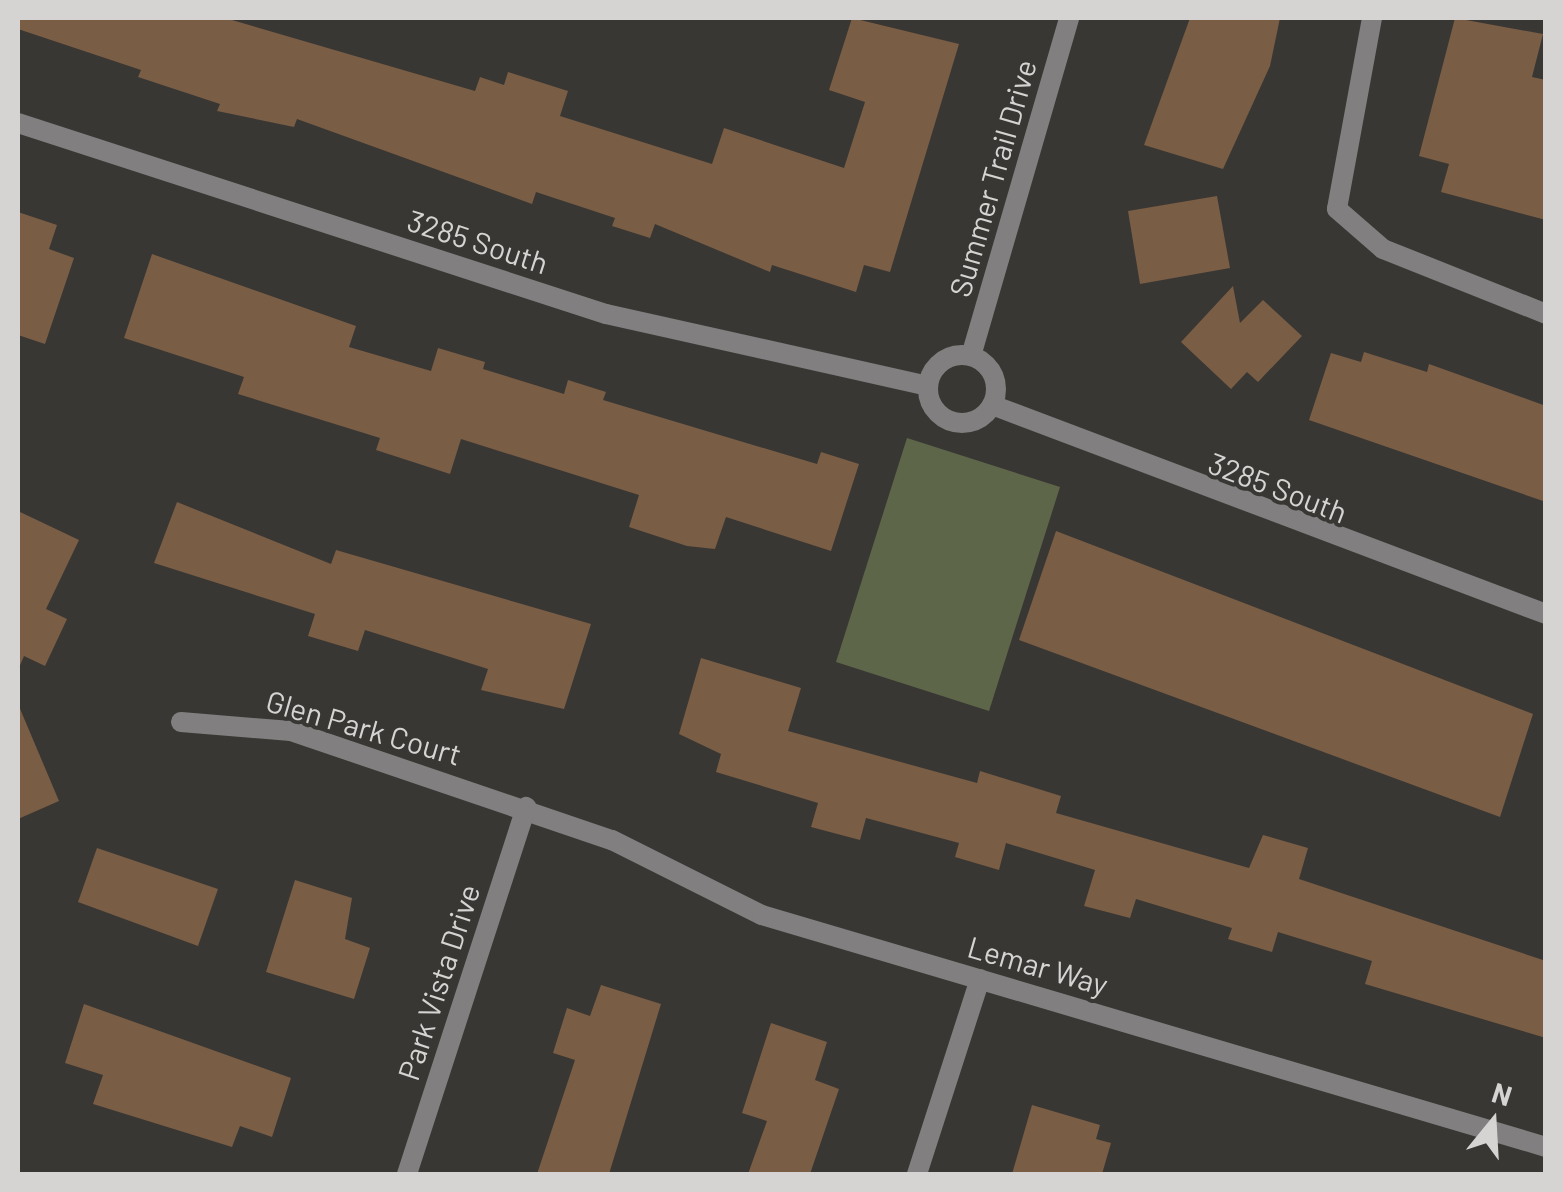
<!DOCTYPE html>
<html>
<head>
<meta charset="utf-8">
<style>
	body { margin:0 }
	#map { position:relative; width:1563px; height:1192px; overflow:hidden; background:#393734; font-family:Barlow,sans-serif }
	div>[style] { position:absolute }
	.green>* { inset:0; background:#5e6649 }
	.building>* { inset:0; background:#795d44 }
	.minor>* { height:20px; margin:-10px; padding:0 10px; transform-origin:10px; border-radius:10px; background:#817f7f }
	.minor>.ring { margin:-10px; padding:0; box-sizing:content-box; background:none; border:20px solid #817f7f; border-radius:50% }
	span { translate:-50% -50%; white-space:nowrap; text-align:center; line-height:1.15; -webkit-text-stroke:8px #393734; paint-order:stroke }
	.street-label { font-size:30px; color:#d6d4d3 }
	.frame { position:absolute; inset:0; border:20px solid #d6d4d3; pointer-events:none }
	.north { position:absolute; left:1443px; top:1072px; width:100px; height:100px; -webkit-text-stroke:8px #393734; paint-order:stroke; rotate:18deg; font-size:28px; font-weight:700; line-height:40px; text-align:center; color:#d6d4d3 }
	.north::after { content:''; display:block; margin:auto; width:35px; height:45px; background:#d6d4d3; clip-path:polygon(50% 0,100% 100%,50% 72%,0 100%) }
</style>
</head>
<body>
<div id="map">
	<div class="green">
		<i style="clip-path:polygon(907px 438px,1060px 487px,989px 711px,836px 662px)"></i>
	</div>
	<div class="building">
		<i style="clip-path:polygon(18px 18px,225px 18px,475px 91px,480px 77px,504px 85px,508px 72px,568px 91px,560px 116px,712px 164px,724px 128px,844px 168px,865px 102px,829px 90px,852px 18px,959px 44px,890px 272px,864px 265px,856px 292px,772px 265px,770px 272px,655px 224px,650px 238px,612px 226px,615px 218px,536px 192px,532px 204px,297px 119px,294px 127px,217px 111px,220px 104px,138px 77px,141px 70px,18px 29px)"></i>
		<i style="clip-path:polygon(1190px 18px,1280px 18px,1270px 66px,1223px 169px,1144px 145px)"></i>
		<i style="clip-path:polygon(1455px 18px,1543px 34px,1532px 77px,1546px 80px,1546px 220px,1441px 192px,1449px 164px,1419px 156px)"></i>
		<i style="clip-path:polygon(1217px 196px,1230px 268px,1140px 284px,1128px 211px)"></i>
		<i style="clip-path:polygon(18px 212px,57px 225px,49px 249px,74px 258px,45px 344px,18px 335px)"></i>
		<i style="clip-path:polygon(152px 254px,356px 326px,349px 347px,431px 371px,438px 348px,485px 362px,483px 369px,564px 394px,568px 380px,606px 392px,603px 400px,817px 464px,821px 452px,859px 464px,831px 551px,726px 517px,715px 549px,687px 546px,629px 527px,639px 495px,461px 439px,450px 474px,376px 450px,380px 438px,238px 394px,244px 377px,124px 338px)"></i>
		<i style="clip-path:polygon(1233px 286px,1240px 323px,1263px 300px,1302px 336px,1258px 382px,1247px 372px,1231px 389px,1181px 342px)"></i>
		<i style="clip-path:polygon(1364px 352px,1427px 372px,1429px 364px,1546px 406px,1546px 502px,1309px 420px,1331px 353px,1361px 362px)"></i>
		<i style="clip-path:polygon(177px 502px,331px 564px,336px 550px,591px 624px,564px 709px,481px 690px,488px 669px,365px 630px,358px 651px,308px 636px,315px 614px,154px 563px)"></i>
		<i style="clip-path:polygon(18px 511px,79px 540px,46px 609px,67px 619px,45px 666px,24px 656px,18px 670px)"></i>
		<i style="clip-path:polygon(1056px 531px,1533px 714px,1500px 817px,1019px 640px)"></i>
		<i style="clip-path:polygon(701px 658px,801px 688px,788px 731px,977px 783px,980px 771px,1061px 796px,1056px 813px,1249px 868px,1263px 835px,1308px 848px,1299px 879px,1546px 961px,1546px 1038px,1365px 984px,1372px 961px,1278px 932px,1272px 952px,1228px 939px,1232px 928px,1136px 899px,1130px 918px,1084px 906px,1095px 870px,1006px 843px,999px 870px,955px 857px,959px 843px,866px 818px,860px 840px,811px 827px,818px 803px,716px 772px,721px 754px,679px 734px)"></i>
		<i style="clip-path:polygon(18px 704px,59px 801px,18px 819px)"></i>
		<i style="clip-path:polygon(97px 848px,218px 889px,198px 946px,78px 902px)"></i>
		<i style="clip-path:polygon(295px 880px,352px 898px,345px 939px,370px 948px,354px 999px,266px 972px)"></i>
		<i style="clip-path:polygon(601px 985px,661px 1004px,609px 1174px,537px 1174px,575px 1060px,553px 1053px,567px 1008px,590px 1016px)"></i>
		<i style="clip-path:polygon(84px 1004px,291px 1078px,272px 1137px,240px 1126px,232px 1147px,93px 1104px,103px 1075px,65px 1063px)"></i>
		<i style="clip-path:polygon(771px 1023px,827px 1042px,815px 1080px,839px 1089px,810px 1174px,748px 1174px,767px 1121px,742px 1113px)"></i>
		<i style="clip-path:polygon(1032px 1105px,1100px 1125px,1096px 1139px,1111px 1143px,1102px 1174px,1012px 1174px)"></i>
	</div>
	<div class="minor">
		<i style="left:1372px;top:18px;width:194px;rotate:100.4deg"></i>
		<i style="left:1337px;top:209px;width:61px;rotate:41deg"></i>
		<i style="left:1383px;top:249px;width:175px;rotate:21.7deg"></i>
		<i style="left:18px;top:123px;width:618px;rotate:18deg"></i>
		<i style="left:606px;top:314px;width:330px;rotate:12.6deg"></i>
		<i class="ring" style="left:928px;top:355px;width:48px;height:48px"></i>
		<i style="left:971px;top:356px;width:352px;rotate:-73.8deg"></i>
		<i style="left:992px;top:405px;width:592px;rotate:20.67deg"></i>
		<i style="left:181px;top:722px;width:110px;rotate:4.7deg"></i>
		<i style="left:291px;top:731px;width:339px;rotate:18.8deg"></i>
		<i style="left:612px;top:840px;width:168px;rotate:26.6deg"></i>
		<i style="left:762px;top:915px;width:818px;rotate:16.48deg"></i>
		<i style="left:407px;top:1174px;width:386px;rotate:-72deg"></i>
		<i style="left:917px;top:1174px;width:205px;rotate:-72.1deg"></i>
	</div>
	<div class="street-label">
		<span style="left:992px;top:178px;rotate:-74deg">Summer Trail Drive</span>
		<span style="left:478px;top:241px;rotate:18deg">3285 South</span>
		<span style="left:1278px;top:487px;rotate:21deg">3285 South</span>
		<span style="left:364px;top:727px;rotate:16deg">Glen Park Court</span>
		<span style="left:1038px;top:965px;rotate:16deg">Lemar Way</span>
		<span style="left:438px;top:982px;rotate:-72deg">Park Vista Drive</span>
	</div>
	<div class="frame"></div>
	<div class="north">N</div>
</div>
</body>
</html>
